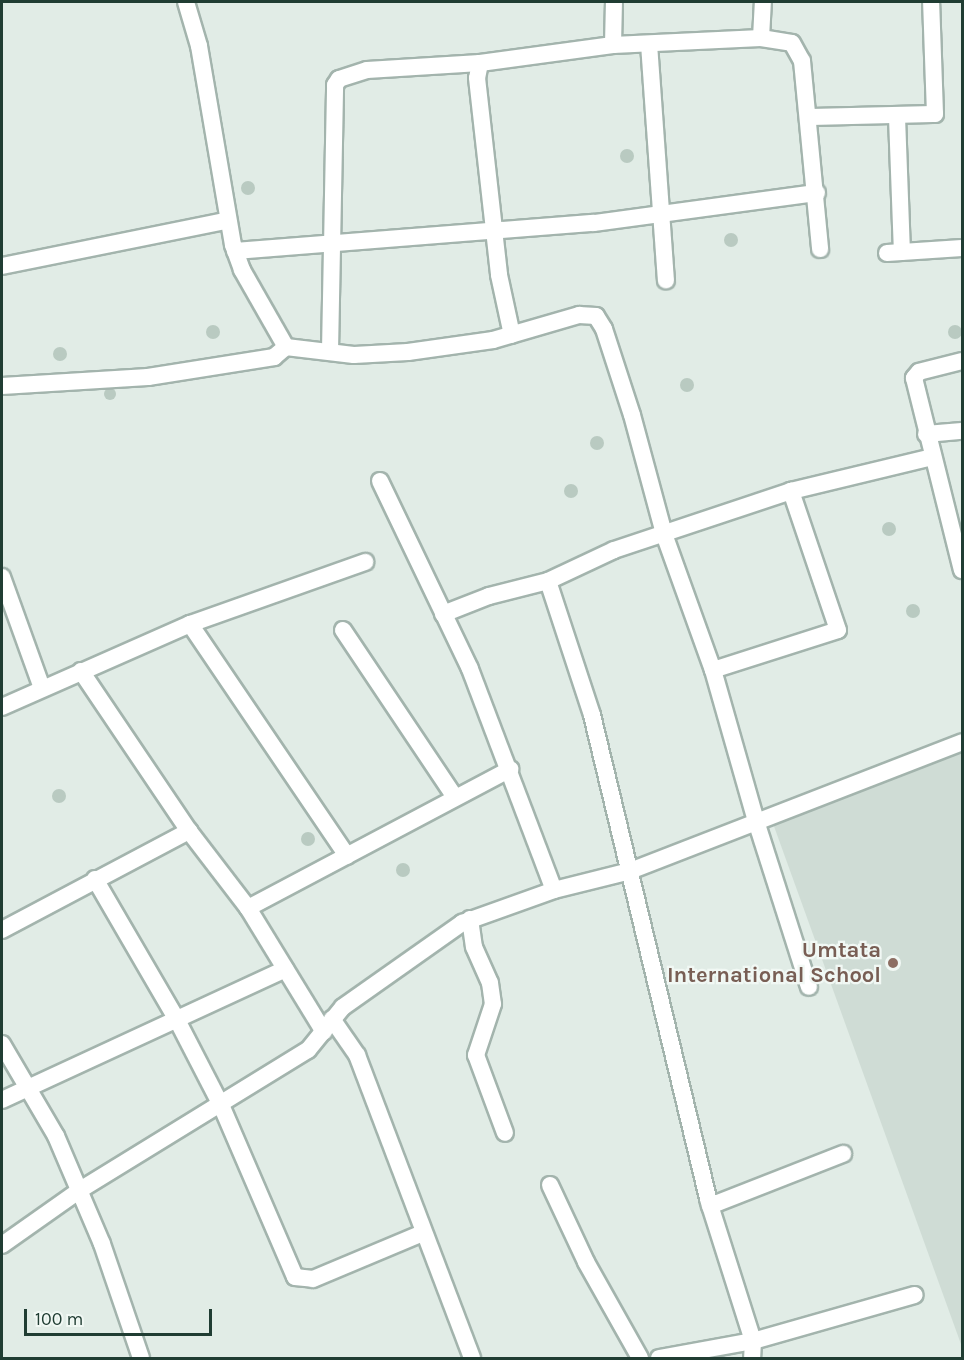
<!DOCTYPE html>
<html>
<head>
<meta charset="utf-8">
<style>
	body { margin:0 }
	#map { position:relative; width:964px; height:1360px; overflow:hidden; background:#e1ece6; font-family:Karla,sans-serif }
	div>[style] { position:absolute }
	.built>* { inset:0; background:#cfdcd5 }
	.building>* { inset:0; background:#b9cac1 }
	.round { border-radius:50% }
	.roads { filter:drop-shadow(2px 0 #a3b4ad) drop-shadow(-2px 0 #a3b4ad) drop-shadow(0 2px #a3b4ad) drop-shadow(0 -2px #a3b4ad) }
	.minor>* { height:16px; margin:-8px; padding:0 8px; transform-origin:8px; border-radius:8px; background:#fff }
	.dots>* { width:16px; height:16px; translate:-50% -50%; box-sizing:border-box; border:3px solid #f1f8f4; border-radius:50% }
	span { translate:-50% -50%; white-space:nowrap; text-align:center; line-height:1.15; -webkit-text-stroke:4.5px #f1f8f4; paint-order:stroke }
	.education-label { font-size:22px; color:#785e54; font-weight:700 }
	.right { translate:-100% -50%; text-align:right }
	.frame { position:absolute; inset:0; border:3px solid #203d33; pointer-events:none }
	.scale { position:absolute; left:24px; top:1309px; width:188px; height:27px; box-sizing:border-box; border:3px solid #203d33; border-top:0; padding-left:8px; font-size:18px; line-height:21px; white-space:nowrap; color:#203d33; -webkit-text-stroke:4px #f1f8f4; paint-order:stroke }
</style>
</head>
<body>
<div id="map">
	<div class="built">
		<i style="clip-path:polygon(962px 752px,962px 1347px,771px 818px)"></i>
	</div>
	<div class="building">
		<i class="round" style="left:620px;top:149px;width:14px;height:14px"></i>
		<i class="round" style="left:241px;top:181px;width:14px;height:14px"></i>
		<i class="round" style="left:724px;top:233px;width:14px;height:14px"></i>
		<i class="round" style="left:206px;top:325px;width:14px;height:14px"></i>
		<i class="round" style="left:948px;top:325px;width:14px;height:14px"></i>
		<i class="round" style="left:53px;top:347px;width:14px;height:14px"></i>
		<i class="round" style="left:680px;top:378px;width:14px;height:14px"></i>
		<i class="round" style="left:104px;top:388px;width:12px;height:12px"></i>
		<i class="round" style="left:590px;top:436px;width:14px;height:14px"></i>
		<i class="round" style="left:564px;top:484px;width:14px;height:14px"></i>
		<i class="round" style="left:882px;top:522px;width:14px;height:14px"></i>
		<i class="round" style="left:906px;top:604px;width:14px;height:14px"></i>
		<i class="round" style="left:52px;top:789px;width:14px;height:14px"></i>
		<i class="round" style="left:301px;top:832px;width:14px;height:14px"></i>
		<i class="round" style="left:396px;top:863px;width:14px;height:14px"></i>
	</div>
	<div class="roads">
		<div class="minor">
			<i style="left:186px;top:2px;width:46px;rotate:73.5deg"></i>
			<i style="left:199px;top:46px;width:202px;rotate:80.3deg"></i>
			<i style="left:233px;top:245px;width:27px;rotate:70deg"></i>
			<i style="left:242px;top:270px;width:89px;rotate:60.3deg"></i>
			<i style="left:761px;top:38px;width:36px;rotate:-87deg"></i>
			<i style="left:649px;top:44px;width:237px;rotate:85.9deg"></i>
			<i style="left:613px;top:45px;width:43px;rotate:-88.7deg"></i>
			<i style="left:480px;top:63px;width:15px;rotate:101deg"></i>
			<i style="left:477px;top:78px;width:198px;rotate:83.6deg"></i>
			<i style="left:499px;top:275px;width:61px;rotate:77.8deg"></i>
			<i style="left:809px;top:117px;width:126px;rotate:-1.4deg"></i>
			<i style="left:935px;top:114px;width:112px;rotate:-92deg"></i>
			<i style="left:897px;top:117px;width:135px;rotate:87.9deg"></i>
			<i style="left:235px;top:251px;width:360px;rotate:-4.5deg"></i>
			<i style="left:594px;top:223px;width:225px;rotate:-7.7deg"></i>
			<i style="left:887px;top:253px;width:75px;rotate:-3.8deg"></i>
			<i style="left:2px;top:266px;width:228px;rotate:-11.4deg"></i>
			<i style="left:330px;top:351px;width:266px;rotate:-88.9deg"></i>
			<i style="left:335px;top:85px;width:7px;rotate:-56deg"></i>
			<i style="left:339px;top:79px;width:29px;rotate:-18deg"></i>
			<i style="left:367px;top:70px;width:113px;rotate:-3.5deg"></i>
			<i style="left:480px;top:63px;width:134px;rotate:-7.7deg"></i>
			<i style="left:613px;top:45px;width:148px;rotate:-2.7deg"></i>
			<i style="left:761px;top:38px;width:31px;rotate:9deg"></i>
			<i style="left:792px;top:43px;width:21px;rotate:61deg"></i>
			<i style="left:802px;top:61px;width:189px;rotate:84.5deg"></i>
			<i style="left:962px;top:361px;width:44px;rotate:165.7deg"></i>
			<i style="left:919px;top:372px;width:8px;rotate:130deg"></i>
			<i style="left:914px;top:378px;width:198px;rotate:76deg"></i>
			<i style="left:2px;top:386px;width:146px;rotate:-3.5deg"></i>
			<i style="left:148px;top:377px;width:128px;rotate:-9deg"></i>
			<i style="left:274px;top:357px;width:16px;rotate:-40deg"></i>
			<i style="left:286px;top:347px;width:68px;rotate:6.7deg"></i>
			<i style="left:354px;top:355px;width:54px;rotate:-3.2deg"></i>
			<i style="left:408px;top:352px;width:86px;rotate:-8deg"></i>
			<i style="left:493px;top:340px;width:90px;rotate:-16.2deg"></i>
			<i style="left:579px;top:315px;width:17px;rotate:3deg"></i>
			<i style="left:596px;top:316px;width:15px;rotate:58deg"></i>
			<i style="left:604px;top:329px;width:90px;rotate:72deg"></i>
			<i style="left:632px;top:415px;width:123px;rotate:74.9deg"></i>
			<i style="left:664px;top:534px;width:145px;rotate:70.2deg"></i>
			<i style="left:713px;top:670px;width:157px;rotate:74.1deg"></i>
			<i style="left:756px;top:821px;width:174px;rotate:72.3deg"></i>
			<i style="left:926px;top:434px;width:36px;rotate:-5deg"></i>
			<i style="left:380px;top:481px;width:208px;rotate:64.4deg"></i>
			<i style="left:470px;top:669px;width:236px;rotate:69.2deg"></i>
			<i style="left:2px;top:577px;width:118px;rotate:70.2deg"></i>
			<i style="left:548px;top:581px;width:141px;rotate:71.8deg"></i>
			<i style="left:592px;top:715px;width:498px;rotate:76.5deg"></i>
			<i style="left:708px;top:1199px;width:149px;rotate:72.4deg"></i>
			<i style="left:753px;top:1341px;width:17px;rotate:93deg"></i>
			<i style="left:443px;top:614px;width:49px;rotate:-21.4deg"></i>
			<i style="left:489px;top:596px;width:61px;rotate:-14.3deg"></i>
			<i style="left:548px;top:581px;width:73px;rotate:-25.2deg"></i>
			<i style="left:614px;top:550px;width:187px;rotate:-18.4deg"></i>
			<i style="left:791px;top:491px;width:146px;rotate:-13.5deg"></i>
			<i style="left:190px;top:624px;width:280px;rotate:55.9deg"></i>
			<i style="left:343px;top:630px;width:201px;rotate:56.2deg"></i>
			<i style="left:713px;top:670px;width:131px;rotate:-17.7deg"></i>
			<i style="left:838px;top:630px;width:147px;rotate:-108.7deg"></i>
			<i style="left:81px;top:671px;width:193px;rotate:56deg"></i>
			<i style="left:189px;top:831px;width:97px;rotate:52.5deg"></i>
			<i style="left:248px;top:908px;width:145px;rotate:58.5deg"></i>
			<i style="left:2px;top:707px;width:206px;rotate:-23.8deg"></i>
			<i style="left:190px;top:624px;width:186px;rotate:-19.5deg"></i>
			<i style="left:95px;top:879px;width:161px;rotate:59.8deg"></i>
			<i style="left:176px;top:1018px;width:98px;rotate:62.7deg"></i>
			<i style="left:221px;top:1105px;width:187px;rotate:66.7deg"></i>
			<i style="left:295px;top:1277px;width:18px;rotate:6deg"></i>
			<i style="left:313px;top:1279px;width:119px;rotate:-22.7deg"></i>
			<i style="left:248px;top:908px;width:297px;rotate:-27.9deg"></i>
			<i style="left:470px;top:919px;width:28px;rotate:82deg"></i>
			<i style="left:474px;top:947px;width:39px;rotate:66deg"></i>
			<i style="left:490px;top:983px;width:21px;rotate:82deg"></i>
			<i style="left:493px;top:1004px;width:54px;rotate:108.4deg"></i>
			<i style="left:476px;top:1055px;width:83px;rotate:69.6deg"></i>
			<i style="left:2px;top:930px;width:212px;rotate:-27.9deg"></i>
			<i style="left:332px;top:1019px;width:44px;rotate:55.2deg"></i>
			<i style="left:357px;top:1055px;width:324px;rotate:69.2deg"></i>
			<i style="left:2px;top:1044px;width:107px;rotate:59.6deg"></i>
			<i style="left:56px;top:1136px;width:117px;rotate:66.9deg"></i>
			<i style="left:102px;top:1244px;width:120px;rotate:71.1deg"></i>
			<i style="left:2px;top:1100px;width:312px;rotate:-24.8deg"></i>
			<i style="left:550px;top:1185px;width:85px;rotate:64.9deg"></i>
			<i style="left:586px;top:1262px;width:110px;rotate:60.6deg"></i>
			<i style="left:710px;top:1206px;width:143px;rotate:-21.4deg"></i>
			<i style="left:2px;top:1245px;width:95px;rotate:-35.2deg"></i>
			<i style="left:80px;top:1190px;width:268px;rotate:-31.6deg"></i>
			<i style="left:308px;top:1050px;width:55px;rotate:-50.9deg"></i>
			<i style="left:343px;top:1007px;width:146px;rotate:-35.2deg"></i>
			<i style="left:462px;top:923px;width:98px;rotate:-19.7deg"></i>
			<i style="left:554px;top:890px;width:78px;rotate:-14deg"></i>
			<i style="left:630px;top:871px;width:356px;rotate:-21.2deg"></i>
			<i style="left:659px;top:1358px;width:96px;rotate:-10.3deg"></i>
			<i style="left:753px;top:1341px;width:168px;rotate:-15.9deg"></i>
		</div>
	</div>
	<div class="dots">
		<i style="left:893px;top:963px;background:#8d6e63"></i>
	</div>
	<div class="education-label">
		<span class="right" style="left:881px;top:963px">Umtata<br>International School</span>
	</div>
	<div class="frame"></div>
	<div class="scale">100 m</div>
</div>
</body>
</html>
